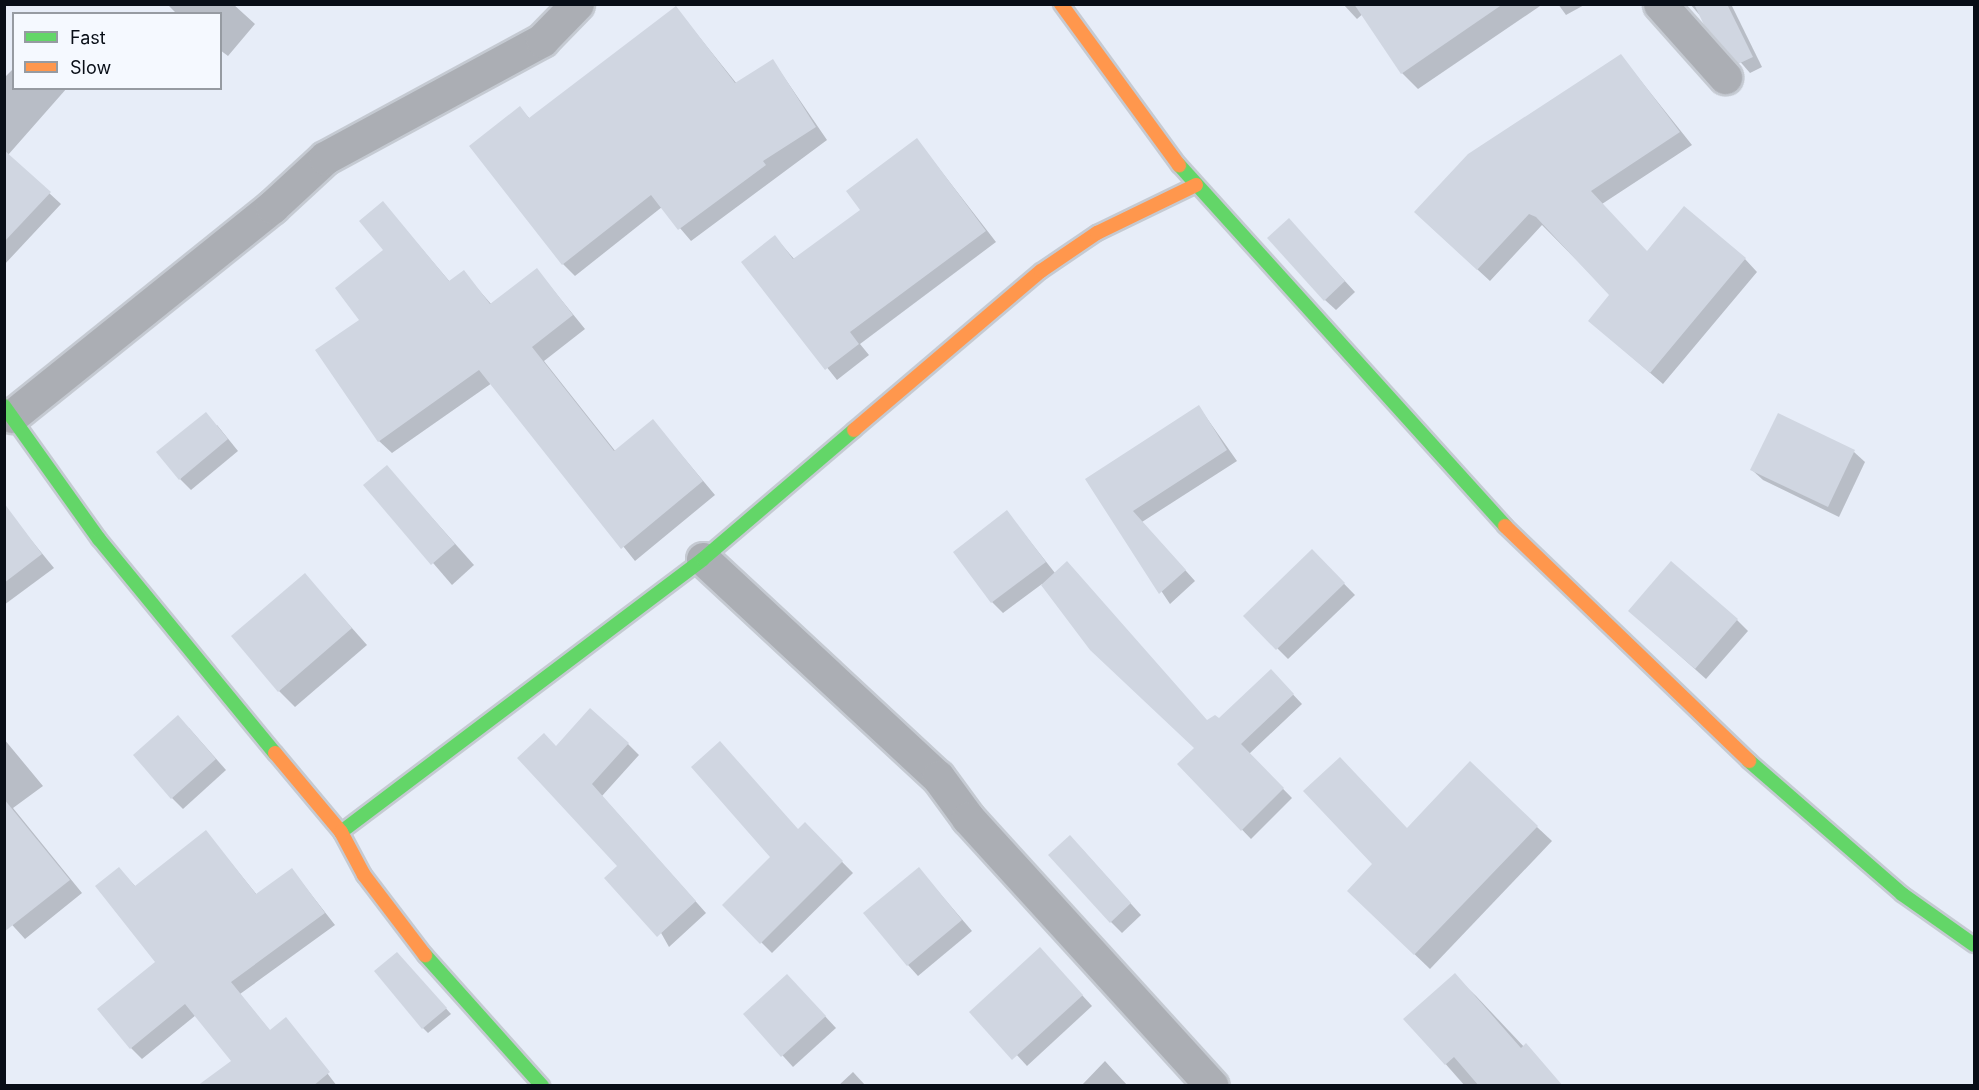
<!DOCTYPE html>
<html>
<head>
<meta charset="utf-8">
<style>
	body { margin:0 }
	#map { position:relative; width:1979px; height:1090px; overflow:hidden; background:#e7edf8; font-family:Inter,sans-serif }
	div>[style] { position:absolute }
	.shadow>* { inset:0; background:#0003 }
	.building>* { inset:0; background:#d0d6e1 }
	.roads { filter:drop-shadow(2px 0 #c5cad2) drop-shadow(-2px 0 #c5cad2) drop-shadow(0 2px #c5cad2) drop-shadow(0 -2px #c5cad2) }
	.street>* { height:33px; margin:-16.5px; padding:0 16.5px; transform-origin:16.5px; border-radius:16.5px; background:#abaeb4 }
	.fast>* { height:14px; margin:-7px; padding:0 7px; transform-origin:7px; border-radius:7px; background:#63d668 }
	.slow>* { height:14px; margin:-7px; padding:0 7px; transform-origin:7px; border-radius:7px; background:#ff974d }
	span { translate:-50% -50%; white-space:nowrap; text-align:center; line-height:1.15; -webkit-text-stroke:6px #f5f9ff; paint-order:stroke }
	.frame { position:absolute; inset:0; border:6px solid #080e17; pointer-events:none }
	.legend { position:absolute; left:12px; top:12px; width:210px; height:78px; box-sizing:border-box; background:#f5f9ff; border:2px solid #969ba2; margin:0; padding:8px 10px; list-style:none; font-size:18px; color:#080e17 }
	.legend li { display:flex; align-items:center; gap:12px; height:30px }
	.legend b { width:30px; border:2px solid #969ba2 }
</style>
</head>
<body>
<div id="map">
	<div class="shadow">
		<i style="clip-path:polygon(167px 4px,233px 4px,255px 24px,228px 56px,220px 50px,220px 14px,177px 14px)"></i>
		<i style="clip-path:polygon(1343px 4px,1374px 4px,1357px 19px)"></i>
		<i style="clip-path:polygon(1422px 4px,1543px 4px,1418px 89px,1402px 73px)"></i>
		<i style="clip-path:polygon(1558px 4px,1586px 4px,1566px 15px)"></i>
		<i style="clip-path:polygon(1731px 4px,1762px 67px,1750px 73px,1690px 4px)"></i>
		<i style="clip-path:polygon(676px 8px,737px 84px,773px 61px,827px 140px,691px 241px,662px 207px,575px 276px,563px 264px,520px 108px,530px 119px)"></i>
		<i style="clip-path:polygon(1621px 56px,1692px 145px,1602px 204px,1647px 252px,1745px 259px,1757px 272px,1663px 384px,1590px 321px,1611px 295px,1542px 225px,1490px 281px,1429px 225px)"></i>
		<i style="clip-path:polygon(14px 68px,14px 88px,67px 88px,8px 155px,61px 204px,4px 265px,4px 78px)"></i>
		<i style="clip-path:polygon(917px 140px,996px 242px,860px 344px,869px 355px,837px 380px,743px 262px,775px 237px,795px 260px,862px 210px)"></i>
		<i style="clip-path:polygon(383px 203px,450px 282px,463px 272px,492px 305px,537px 270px,585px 329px,544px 361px,616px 452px,653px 421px,715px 495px,635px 561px,492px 383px,392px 453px,379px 441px,361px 320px,385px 251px)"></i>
		<i style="clip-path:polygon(1299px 231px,1355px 292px,1336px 310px,1325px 300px)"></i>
		<i style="clip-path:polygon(1199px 407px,1237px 461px,1142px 522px,1195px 581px,1170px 604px,1087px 480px)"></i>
		<i style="clip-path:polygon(1778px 415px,1854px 452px,1865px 462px,1839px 517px,1763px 480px,1752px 470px)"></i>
		<i style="clip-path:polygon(217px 425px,238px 451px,191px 490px,180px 479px)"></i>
		<i style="clip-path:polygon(387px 467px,474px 565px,452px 585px,366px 485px)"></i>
		<i style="clip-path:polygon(1007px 512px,1055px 573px,1208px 722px,1219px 720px,1271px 671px,1302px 704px,1249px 754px,1292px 798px,1251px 839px,1179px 764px,1196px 748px,1091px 649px,1042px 584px,1003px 613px,992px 602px)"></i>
		<i style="clip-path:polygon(18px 524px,54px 568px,4px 605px,4px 534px)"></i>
		<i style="clip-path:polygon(1312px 551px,1355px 595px,1288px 659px,1245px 616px)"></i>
		<i style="clip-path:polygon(305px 575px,367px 645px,295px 707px,279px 691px)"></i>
		<i style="clip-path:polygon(1737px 620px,1748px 631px,1706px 679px,1641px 621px)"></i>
		<i style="clip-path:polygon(189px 728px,226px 770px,183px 809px,172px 798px)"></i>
		<i style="clip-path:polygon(4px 739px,43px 786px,13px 808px,82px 893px,25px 939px,4px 916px)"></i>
		<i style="clip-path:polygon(628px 744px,639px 755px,602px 796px,706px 913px,669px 947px,557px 748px)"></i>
		<i style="clip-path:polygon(805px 824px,853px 873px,772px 953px,724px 905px)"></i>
		<i style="clip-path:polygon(1537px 827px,1552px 841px,1430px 969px,1363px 905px,1407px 829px)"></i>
		<i style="clip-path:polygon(206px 832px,257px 895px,292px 870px,335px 925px,240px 994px,271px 1032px,286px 1019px,337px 1086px,199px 1086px,233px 1061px,196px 1015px,142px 1059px,131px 1048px,157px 963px,119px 869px,136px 887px)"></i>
		<i style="clip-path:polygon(1081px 848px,1141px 915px,1122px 933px,1111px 922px)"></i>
		<i style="clip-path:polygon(919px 869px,972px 931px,918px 976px,908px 965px)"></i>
		<i style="clip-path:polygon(402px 959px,451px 1014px,428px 1033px,423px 1028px)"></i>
		<i style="clip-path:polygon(1050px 960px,1092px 1006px,1027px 1066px,1015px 1053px)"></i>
		<i style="clip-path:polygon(1455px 976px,1476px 996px,1561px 1086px,1465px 1086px,1406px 1019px)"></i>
		<i style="clip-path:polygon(798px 987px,836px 1028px,793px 1067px,745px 1014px)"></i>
		<i style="clip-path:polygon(1105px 1061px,1115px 1072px,1128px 1086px,1081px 1086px)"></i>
		<i style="clip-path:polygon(853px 1072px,866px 1086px,838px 1086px)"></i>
	</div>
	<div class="building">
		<i style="clip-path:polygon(1354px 4px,1503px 4px,1401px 74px)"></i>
		<i style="clip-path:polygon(1694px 4px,1727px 4px,1753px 57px,1738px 64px,1705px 27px)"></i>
		<i style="clip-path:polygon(676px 6px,735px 83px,773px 59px,816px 127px,763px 161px,766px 165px,678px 230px,651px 195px,562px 265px,469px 146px,520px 106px,529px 118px)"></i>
		<i style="clip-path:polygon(1621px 54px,1680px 132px,1591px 191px,1647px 251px,1684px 206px,1746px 258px,1650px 373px,1588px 321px,1609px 295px,1536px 217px,1529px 214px,1477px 270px,1414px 212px,1468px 154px)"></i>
		<i style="clip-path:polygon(917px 138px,986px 231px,850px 332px,859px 344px,825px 370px,741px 262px,775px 235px,793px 259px,860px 210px,846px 191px)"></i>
		<i style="clip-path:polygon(4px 150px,51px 192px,4px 242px)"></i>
		<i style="clip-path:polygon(383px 201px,449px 281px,464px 270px,490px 304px,537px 268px,573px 315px,532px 347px,614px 451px,653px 419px,703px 481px,621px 549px,479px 370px,378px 442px,315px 350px,359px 320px,335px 288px,383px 250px,359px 221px)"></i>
		<i style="clip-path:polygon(1289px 218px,1345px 281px,1324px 301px,1267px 238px)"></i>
		<i style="clip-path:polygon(1199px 405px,1227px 450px,1133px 511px,1186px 570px,1159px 594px,1085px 479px)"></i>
		<i style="clip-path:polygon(206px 412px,228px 439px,179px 480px,156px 452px)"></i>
		<i style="clip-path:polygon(1778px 413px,1855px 450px,1828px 507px,1750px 470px)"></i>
		<i style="clip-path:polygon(387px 465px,455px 544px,431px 565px,363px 485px)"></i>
		<i style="clip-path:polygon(4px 503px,42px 554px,4px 583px)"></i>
		<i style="clip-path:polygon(1007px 510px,1046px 562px,991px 603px,953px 552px)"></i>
		<i style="clip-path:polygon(1312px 549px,1345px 583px,1276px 650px,1243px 616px)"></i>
		<i style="clip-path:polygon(1067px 561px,1207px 720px,1215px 715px,1219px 718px,1271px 669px,1294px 694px,1241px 744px,1284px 788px,1241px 831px,1177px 764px,1194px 748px,1090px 650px,1041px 585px)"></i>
		<i style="clip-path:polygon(1671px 561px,1738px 619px,1695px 669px,1628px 611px)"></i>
		<i style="clip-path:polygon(305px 573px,352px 628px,278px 692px,231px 636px)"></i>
		<i style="clip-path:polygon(590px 708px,629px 743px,592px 784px,696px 901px,657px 937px,604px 878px,617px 866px,517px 758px,544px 733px,556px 746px)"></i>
		<i style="clip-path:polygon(178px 715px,216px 759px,171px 799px,133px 755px)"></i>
		<i style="clip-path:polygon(720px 741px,798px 829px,805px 822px,843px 861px,760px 944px,722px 905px,770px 857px,691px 767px)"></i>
		<i style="clip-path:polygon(1340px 757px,1407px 828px,1470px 761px,1538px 826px,1414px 955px,1347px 891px,1372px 864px,1303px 791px)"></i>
		<i style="clip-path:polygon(4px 799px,70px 880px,4px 932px)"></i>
		<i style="clip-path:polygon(206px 830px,256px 894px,292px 868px,325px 913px,231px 982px,270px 1030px,286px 1017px,330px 1072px,313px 1086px,197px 1086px,231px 1061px,185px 1004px,130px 1049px,97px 1009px,155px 962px,95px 886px,119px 867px,135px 886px)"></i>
		<i style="clip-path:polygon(1070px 835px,1131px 903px,1110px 923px,1048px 855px)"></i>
		<i style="clip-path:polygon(919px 867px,962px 920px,907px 966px,863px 913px)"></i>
		<i style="clip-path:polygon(1040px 947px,1083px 995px,1012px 1060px,969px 1012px)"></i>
		<i style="clip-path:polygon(397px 952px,447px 1008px,422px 1029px,374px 971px)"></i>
		<i style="clip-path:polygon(1455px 973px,1521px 1048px,1526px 1043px,1563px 1086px,1479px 1086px,1454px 1057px,1445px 1065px,1403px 1019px)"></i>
		<i style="clip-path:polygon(787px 974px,826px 1016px,781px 1057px,743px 1014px)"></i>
	</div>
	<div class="roads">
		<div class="street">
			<i style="left:1660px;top:4px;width:98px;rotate:48.3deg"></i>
			<i style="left:12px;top:416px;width:334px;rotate:-38.8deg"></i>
			<i style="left:272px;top:207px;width:72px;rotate:-42.8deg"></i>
			<i style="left:325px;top:158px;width:247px;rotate:-28.5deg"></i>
			<i style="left:542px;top:40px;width:50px;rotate:-45.8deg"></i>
			<i style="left:703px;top:559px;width:321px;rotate:42.9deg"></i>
			<i style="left:938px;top:777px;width:51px;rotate:53.8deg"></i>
			<i style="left:968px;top:818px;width:362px;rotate:47.7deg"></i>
		</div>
		<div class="fast">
			<i style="left:1179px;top:165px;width:486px;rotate:47.9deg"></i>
			<i style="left:4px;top:406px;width:163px;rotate:54.5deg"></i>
			<i style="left:99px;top:539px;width:277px;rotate:50.6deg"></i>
			<i style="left:1749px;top:761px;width:203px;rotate:41deg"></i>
			<i style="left:1902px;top:894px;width:88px;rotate:35.3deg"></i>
			<i style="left:341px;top:832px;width:453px;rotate:-37deg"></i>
			<i style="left:703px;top:559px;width:199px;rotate:-40.5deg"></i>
			<i style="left:425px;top:955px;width:176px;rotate:48.2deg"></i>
		</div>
		<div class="slow">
			<i style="left:1061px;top:4px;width:200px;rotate:53.8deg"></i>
			<i style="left:854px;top:430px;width:245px;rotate:-40.4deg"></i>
			<i style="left:1041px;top:271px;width:68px;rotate:-34.2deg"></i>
			<i style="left:1097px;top:233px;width:110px;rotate:-25.9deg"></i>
			<i style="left:1505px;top:526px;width:339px;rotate:43.9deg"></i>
			<i style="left:275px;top:753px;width:103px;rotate:50.1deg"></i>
			<i style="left:341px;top:832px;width:49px;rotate:61.9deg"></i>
			<i style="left:364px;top:875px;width:101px;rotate:52.7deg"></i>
		</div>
	</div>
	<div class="frame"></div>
	<ul class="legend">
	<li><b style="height:8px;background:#63d668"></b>Fast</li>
	<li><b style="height:8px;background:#ff974d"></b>Slow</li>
	</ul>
</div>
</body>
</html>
